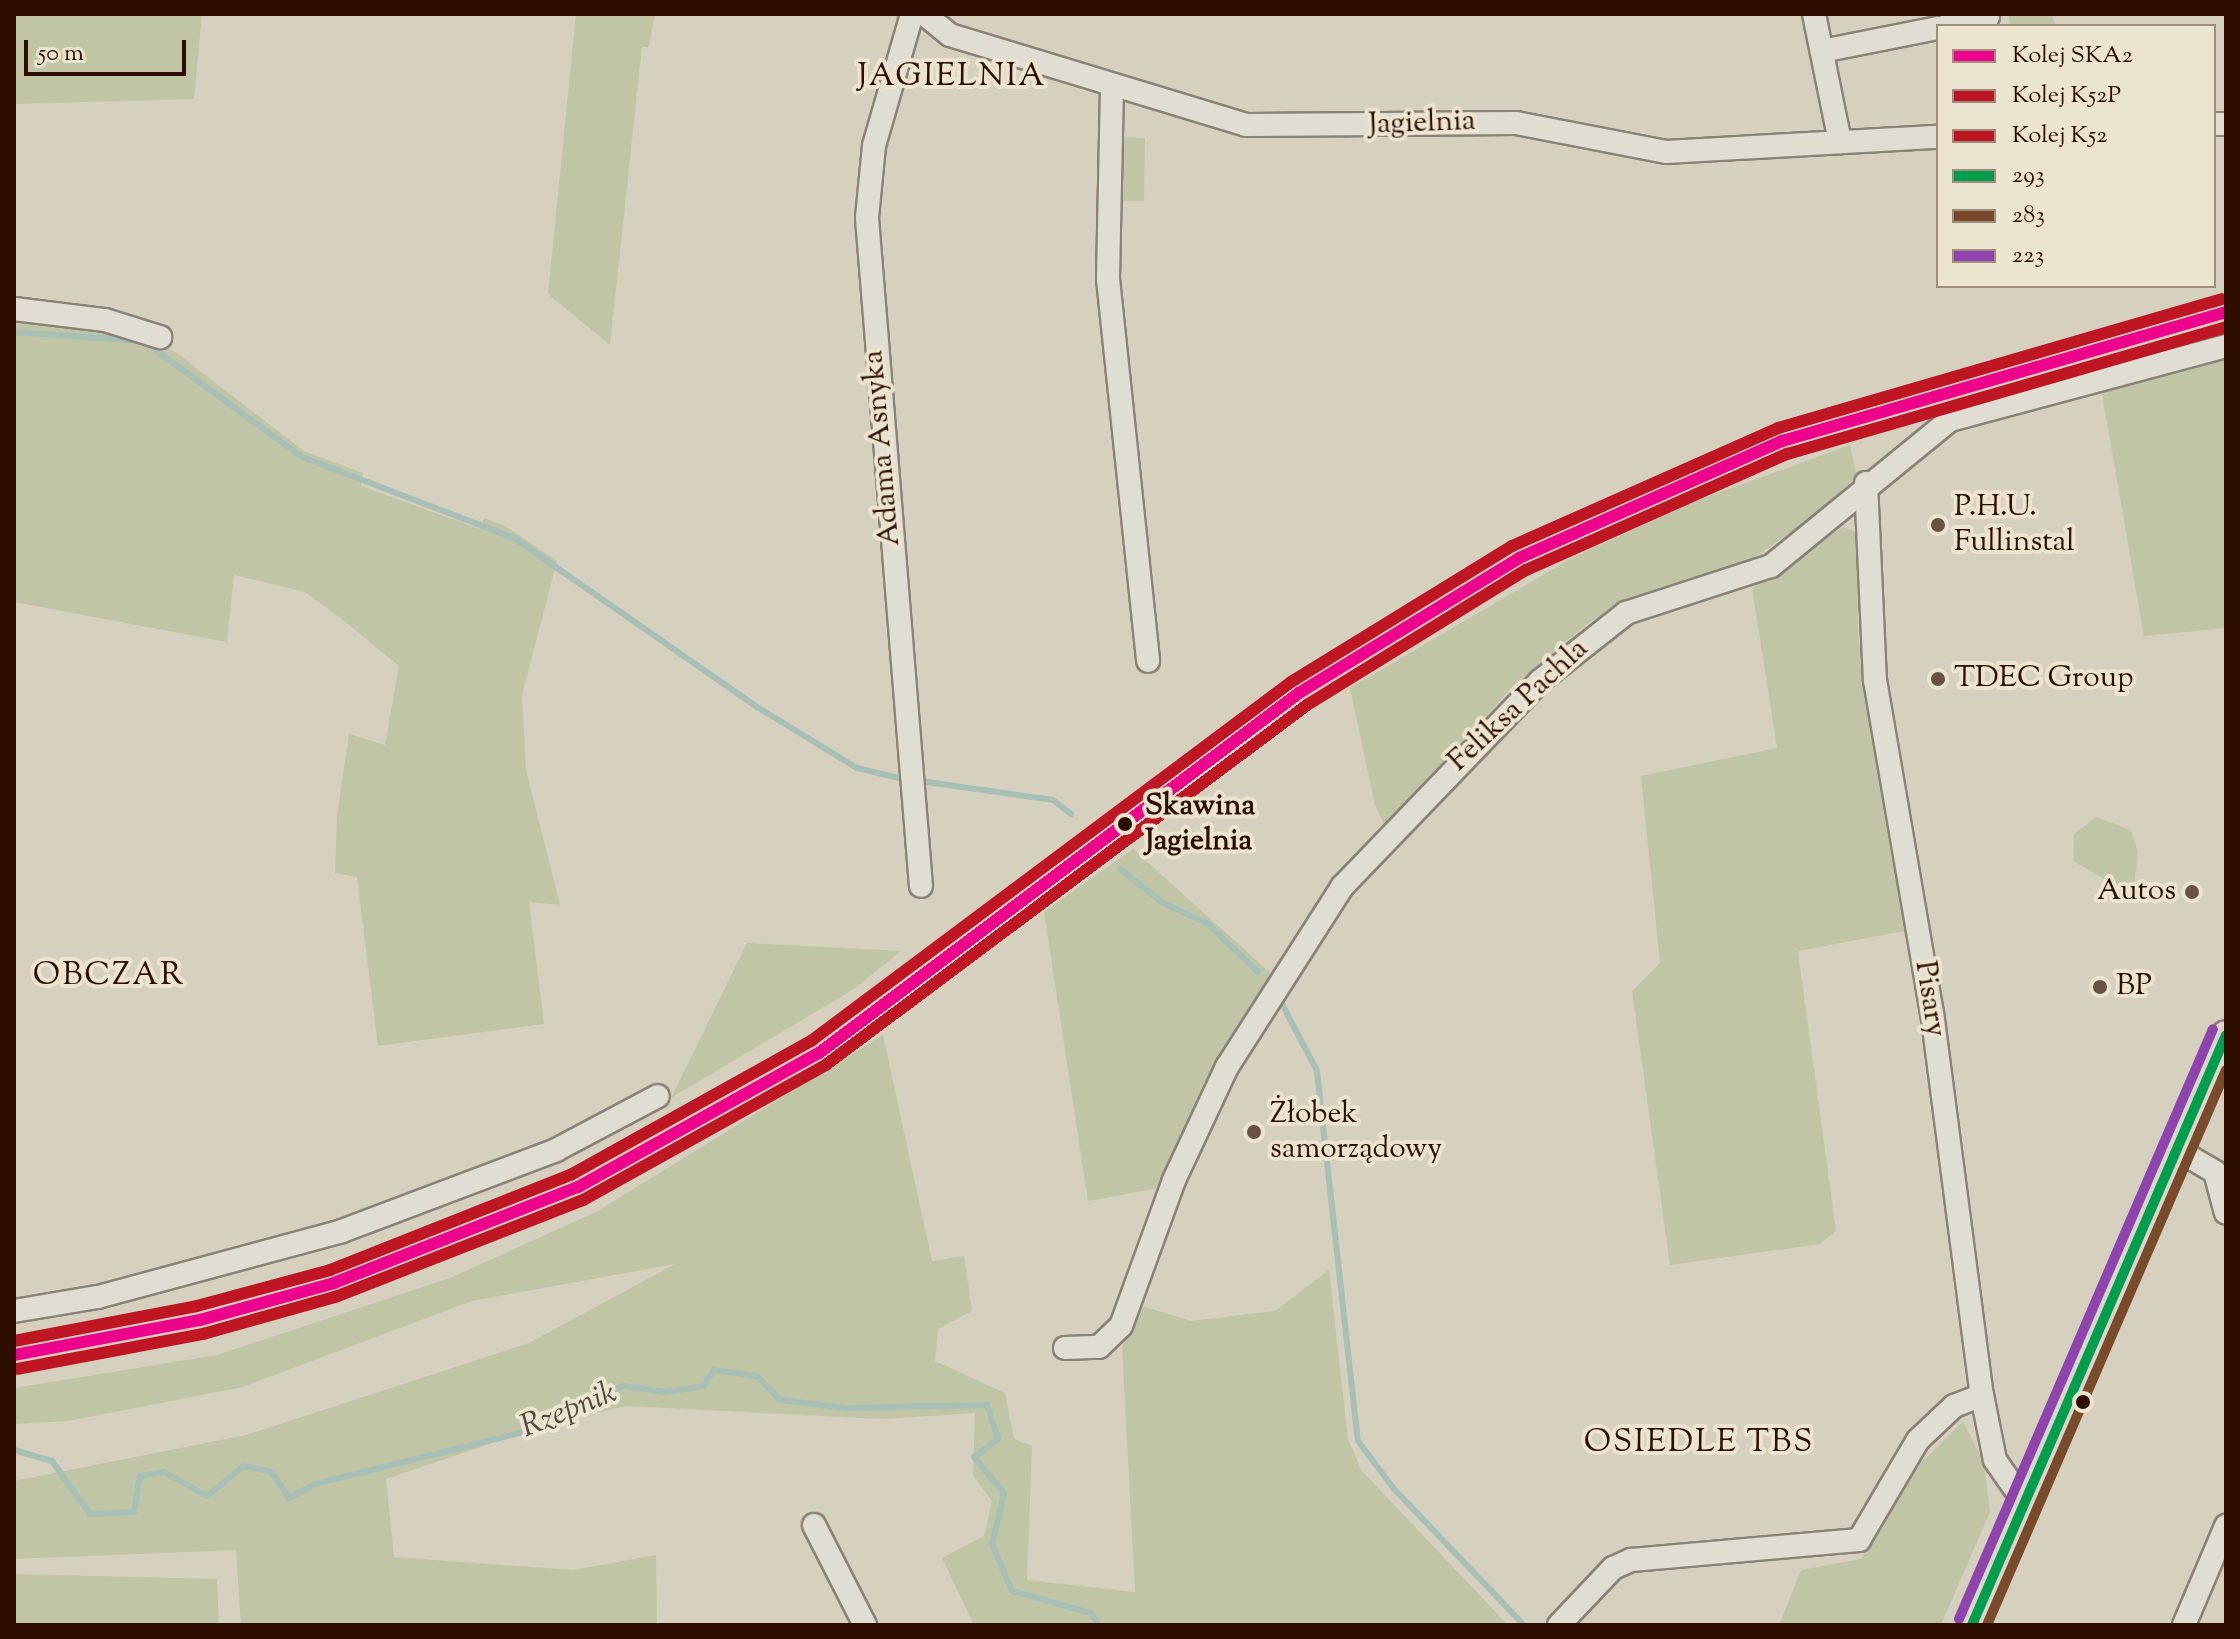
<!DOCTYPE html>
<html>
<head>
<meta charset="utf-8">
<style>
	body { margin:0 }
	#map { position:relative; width:2240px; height:1639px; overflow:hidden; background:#d6d0be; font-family:"Sorts Mill Goudy",serif }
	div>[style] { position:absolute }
	.green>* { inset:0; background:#c0c6a5 }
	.stream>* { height:6px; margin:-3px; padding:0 3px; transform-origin:3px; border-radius:3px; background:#a8bfb6 }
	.roads { filter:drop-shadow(2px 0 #8a8277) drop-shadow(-2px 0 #8a8277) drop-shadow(0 2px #8a8277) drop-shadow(0 -2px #8a8277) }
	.minor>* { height:22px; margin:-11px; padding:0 11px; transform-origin:11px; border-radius:11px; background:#e0ddd3 }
	.major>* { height:28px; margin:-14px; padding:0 14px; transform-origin:14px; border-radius:14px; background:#dbd7cc }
	.bus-1>* { height:10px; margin:-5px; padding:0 5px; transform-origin:5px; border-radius:5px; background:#029e4d }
	.bus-2>* { height:10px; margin:-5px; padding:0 5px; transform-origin:5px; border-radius:5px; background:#7a4b2a }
	.bus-3>* { height:10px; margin:-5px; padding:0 5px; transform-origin:5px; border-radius:5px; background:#8e44ad }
	.rail-1>* { height:12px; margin:-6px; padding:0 6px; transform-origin:6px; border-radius:6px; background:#ed028c }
	.rail-2>* { height:12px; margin:-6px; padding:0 6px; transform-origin:6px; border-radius:6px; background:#be1622 }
	.rail-3>* { height:12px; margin:-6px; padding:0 6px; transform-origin:6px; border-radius:6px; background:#be1622 }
	.dots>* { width:22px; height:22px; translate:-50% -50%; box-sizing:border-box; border:4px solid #ebe4ce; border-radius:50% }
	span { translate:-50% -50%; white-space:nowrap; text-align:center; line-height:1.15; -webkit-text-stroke:8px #ebe4ce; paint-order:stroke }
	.street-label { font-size:30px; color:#2f0e02 }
	.poi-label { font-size:30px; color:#2f0e02 }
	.left { translate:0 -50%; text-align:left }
	.right { translate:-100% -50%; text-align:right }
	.stop-label { font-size:30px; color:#2f0e02; font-weight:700 }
	.neighbourhood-label { font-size:32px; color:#2f0e02; letter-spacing:2px }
	.water-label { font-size:32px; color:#524a40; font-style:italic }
	.frame { position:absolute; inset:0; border:16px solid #2f0e02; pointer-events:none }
	.legend { position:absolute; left:1936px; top:24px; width:280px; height:264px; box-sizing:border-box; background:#ebe4ce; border:2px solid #a08e7c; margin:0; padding:10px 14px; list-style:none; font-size:24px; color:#2f0e02 }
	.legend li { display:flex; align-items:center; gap:16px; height:40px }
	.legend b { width:40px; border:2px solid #a08e7c }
	.scale { position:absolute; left:24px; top:40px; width:162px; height:36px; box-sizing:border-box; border:4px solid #2f0e02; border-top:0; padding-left:10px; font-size:24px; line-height:28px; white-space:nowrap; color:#2f0e02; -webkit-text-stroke:6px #ebe4ce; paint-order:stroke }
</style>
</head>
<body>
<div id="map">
	<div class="green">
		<i style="clip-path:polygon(14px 14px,202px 14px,194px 99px,14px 104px)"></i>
		<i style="clip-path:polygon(576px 14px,655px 14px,649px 47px,642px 47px,610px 345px,548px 294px)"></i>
		<i style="clip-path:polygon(2008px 14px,2051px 14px,2056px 26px,2011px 26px)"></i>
		<i style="clip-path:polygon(1117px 137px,1145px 138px,1144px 201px,1115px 201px)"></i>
		<i style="clip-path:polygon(14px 317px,135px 333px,174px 351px,304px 451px,363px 473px,361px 486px,480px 529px,484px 518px,505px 526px,557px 561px,522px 695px,526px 770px,560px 905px,529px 902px,544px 1024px,378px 1046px,357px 877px,335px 873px,337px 815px,349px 734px,385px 745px,399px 666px,343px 620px,305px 592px,234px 575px,227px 642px,14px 602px)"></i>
		<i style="clip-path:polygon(2226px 352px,2226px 628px,2144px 636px,2101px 388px)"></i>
		<i style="clip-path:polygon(1850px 445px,1857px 476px,1815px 515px,1748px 562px,1630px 598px,1587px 624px,1515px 684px,1386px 828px,1375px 805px,1350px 688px,1572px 558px,1693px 502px)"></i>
		<i style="clip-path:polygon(1843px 527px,1857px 532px,1858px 636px,1904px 931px,1798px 951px,1836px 1231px,1820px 1244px,1670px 1265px,1632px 991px,1660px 963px,1641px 776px,1777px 748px,1752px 588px)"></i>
		<i style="clip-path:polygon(2096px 817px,2131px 830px,2138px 853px,2134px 885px,2113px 884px,2073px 861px,2074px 834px)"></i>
		<i style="clip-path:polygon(1133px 849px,1276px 978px,1170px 1186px,1088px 1201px,1044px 912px)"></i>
		<i style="clip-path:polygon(747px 943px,901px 951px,854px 989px,671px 1098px)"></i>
		<i style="clip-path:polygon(883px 1035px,932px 1261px,964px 1256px,972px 1311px,938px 1329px,935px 1361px,1005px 1393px,1014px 1439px,1032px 1446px,1027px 1580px,1135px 1592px,1122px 1348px,1142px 1306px,1191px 1321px,1275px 1311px,1329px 1270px,1348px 1439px,1362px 1471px,1508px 1625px,974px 1625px,942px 1558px,984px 1536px,992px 1501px,973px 1475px,975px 1413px,882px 1419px,626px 1406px,554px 1422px,386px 1479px,394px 1557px,573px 1570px,656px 1555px,657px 1625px,241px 1625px,236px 1550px,14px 1559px,14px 1481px,246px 1435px,529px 1343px,675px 1264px,472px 1301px,243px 1387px,68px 1421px,14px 1424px,14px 1388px,217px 1355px,450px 1278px,596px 1212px)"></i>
		<i style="clip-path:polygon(1963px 1421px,1984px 1463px,1990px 1512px,1941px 1625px,1779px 1625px,1801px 1570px,1861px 1559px,1921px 1463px)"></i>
		<i style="clip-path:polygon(14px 1574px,217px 1579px,219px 1625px,14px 1625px)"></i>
	</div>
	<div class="stream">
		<i style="left:14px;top:332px;width:129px;rotate:4deg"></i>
		<i style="left:143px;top:341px;width:197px;rotate:36.1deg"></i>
		<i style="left:302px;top:457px;width:227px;rotate:20.9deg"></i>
		<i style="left:514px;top:538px;width:296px;rotate:34.8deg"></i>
		<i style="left:757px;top:707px;width:117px;rotate:31.4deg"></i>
		<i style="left:857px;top:768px;width:43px;rotate:13.4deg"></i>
		<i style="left:920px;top:781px;width:134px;rotate:8.1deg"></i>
		<i style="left:1053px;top:800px;width:23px;rotate:38deg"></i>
		<i style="left:1120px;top:869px;width:55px;rotate:38.3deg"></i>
		<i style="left:1163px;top:903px;width:50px;rotate:25deg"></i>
		<i style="left:1208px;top:924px;width:69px;rotate:43.8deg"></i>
		<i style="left:1281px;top:1002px;width:78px;rotate:62.4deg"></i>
		<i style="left:1317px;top:1071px;width:372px;rotate:83.7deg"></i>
		<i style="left:1358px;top:1441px;width:60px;rotate:53.1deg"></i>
		<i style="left:1394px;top:1489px;width:188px;rotate:46.3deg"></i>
		<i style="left:14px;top:1450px;width:40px;rotate:16deg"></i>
		<i style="left:52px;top:1461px;width:65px;rotate:54.4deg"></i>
		<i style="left:90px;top:1514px;width:44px;rotate:-2.6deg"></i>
		<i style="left:134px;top:1512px;width:36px;rotate:-81deg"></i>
		<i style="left:140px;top:1476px;width:24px;rotate:-9deg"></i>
		<i style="left:164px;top:1472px;width:49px;rotate:29.2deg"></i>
		<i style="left:207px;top:1496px;width:48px;rotate:-39deg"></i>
		<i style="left:244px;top:1466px;width:29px;rotate:12deg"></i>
		<i style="left:272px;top:1472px;width:31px;rotate:57deg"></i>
		<i style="left:289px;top:1498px;width:30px;rotate:-28deg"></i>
		<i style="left:315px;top:1484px;width:239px;rotate:-14deg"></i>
		<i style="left:547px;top:1426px;width:86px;rotate:-27.8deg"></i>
		<i style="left:623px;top:1386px;width:43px;rotate:7.9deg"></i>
		<i style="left:666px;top:1392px;width:37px;rotate:-9deg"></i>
		<i style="left:703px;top:1386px;width:19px;rotate:-55deg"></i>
		<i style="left:714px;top:1370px;width:43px;rotate:7.9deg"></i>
		<i style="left:757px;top:1376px;width:33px;rotate:46deg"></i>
		<i style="left:780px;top:1400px;width:67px;rotate:6.8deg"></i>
		<i style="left:847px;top:1408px;width:140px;rotate:-1.2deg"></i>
		<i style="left:987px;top:1405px;width:36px;rotate:72deg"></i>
		<i style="left:998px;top:1439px;width:30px;rotate:143deg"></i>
		<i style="left:974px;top:1457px;width:47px;rotate:50.2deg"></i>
		<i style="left:1004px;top:1493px;width:52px;rotate:103.2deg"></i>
		<i style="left:992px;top:1544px;width:51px;rotate:66.9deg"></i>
		<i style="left:1012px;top:1591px;width:82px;rotate:15.6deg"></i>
		<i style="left:1091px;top:1613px;width:14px;rotate:56deg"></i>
	</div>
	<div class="roads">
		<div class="minor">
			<i style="left:912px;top:14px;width:137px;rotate:106.1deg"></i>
			<i style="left:874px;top:146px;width:72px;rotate:95.6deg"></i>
			<i style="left:867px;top:218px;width:670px;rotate:85.38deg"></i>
			<i style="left:924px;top:14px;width:33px;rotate:39deg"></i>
			<i style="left:950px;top:35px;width:309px;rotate:16.9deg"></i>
			<i style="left:1246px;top:125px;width:270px;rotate:-0.4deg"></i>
			<i style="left:1516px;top:123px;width:153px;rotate:10.9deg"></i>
			<i style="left:1666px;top:152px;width:272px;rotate:-3.2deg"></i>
			<i style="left:1814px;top:14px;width:131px;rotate:78.5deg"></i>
			<i style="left:1946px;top:26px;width:43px;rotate:-12.1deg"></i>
			<i style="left:1822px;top:51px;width:118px;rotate:-11.2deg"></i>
			<i style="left:1112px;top:87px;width:192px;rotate:91.2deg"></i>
			<i style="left:1108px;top:279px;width:384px;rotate:84deg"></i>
			<i style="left:2214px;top:124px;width:12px"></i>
			<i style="left:14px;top:309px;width:92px;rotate:6.9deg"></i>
			<i style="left:105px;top:320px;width:58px;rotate:17.2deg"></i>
			<i style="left:1866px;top:483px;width:197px;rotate:87.4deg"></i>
			<i style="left:1875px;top:680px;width:337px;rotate:80.3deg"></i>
			<i style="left:1932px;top:1012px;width:386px;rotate:82.6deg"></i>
			<i style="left:1982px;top:1395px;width:66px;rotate:78.7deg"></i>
			<i style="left:1995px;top:1460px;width:52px;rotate:55.1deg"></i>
			<i style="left:2176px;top:1149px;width:45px;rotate:30.5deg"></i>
			<i style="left:2215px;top:1172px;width:42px;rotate:75deg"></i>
			<i style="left:14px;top:1311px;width:85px;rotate:-9.5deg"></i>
			<i style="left:98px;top:1297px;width:253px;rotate:-15.1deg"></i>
			<i style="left:342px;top:1231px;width:229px;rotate:-20.7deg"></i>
			<i style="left:556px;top:1150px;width:115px;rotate:-27.9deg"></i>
			<i style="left:1065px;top:1348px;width:34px;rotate:-2deg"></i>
			<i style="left:1099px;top:1347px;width:30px;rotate:-44deg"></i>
			<i style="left:1121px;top:1326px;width:155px;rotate:-70deg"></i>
			<i style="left:1174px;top:1180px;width:125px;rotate:-64.9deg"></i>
			<i style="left:1227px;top:1067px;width:214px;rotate:-57.4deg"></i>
			<i style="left:1342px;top:887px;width:286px;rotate:-46.1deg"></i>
			<i style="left:1540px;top:681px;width:110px;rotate:-38.3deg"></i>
			<i style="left:1626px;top:613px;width:152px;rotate:-18deg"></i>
			<i style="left:1771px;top:566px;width:231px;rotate:-39.2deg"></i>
			<i style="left:1950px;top:420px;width:286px;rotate:-15deg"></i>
			<i style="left:814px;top:1525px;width:112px;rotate:63deg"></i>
			<i style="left:1559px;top:1625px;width:79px;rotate:-46.5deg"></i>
			<i style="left:1613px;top:1568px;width:20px;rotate:-24deg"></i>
			<i style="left:1631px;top:1560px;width:229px;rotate:-5deg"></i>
			<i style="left:1859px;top:1540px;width:116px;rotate:-59.5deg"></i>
			<i style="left:1918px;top:1440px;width:50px;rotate:-43.4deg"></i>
			<i style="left:1954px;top:1406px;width:30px;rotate:-21deg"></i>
			<i style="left:2184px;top:1625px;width:108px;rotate:-67deg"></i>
		</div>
		<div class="major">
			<i style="left:1972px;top:1625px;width:642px;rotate:-66.71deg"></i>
		</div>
	</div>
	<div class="bus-1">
		<i style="left:1972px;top:1625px;width:642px;rotate:-66.71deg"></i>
	</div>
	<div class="bus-2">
		<i style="left:1987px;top:1625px;width:604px;rotate:-66.7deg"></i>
	</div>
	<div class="bus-3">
		<i style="left:1959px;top:1619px;width:642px;rotate:-66.71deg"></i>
	</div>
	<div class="rail-1">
		<i style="left:14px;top:1355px;width:189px;rotate:-10.7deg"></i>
		<i style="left:200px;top:1320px;width:139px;rotate:-15.4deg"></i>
		<i style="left:334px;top:1283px;width:262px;rotate:-21.5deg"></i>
		<i style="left:578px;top:1187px;width:276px;rotate:-29.1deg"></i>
		<i style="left:819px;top:1053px;width:600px;rotate:-36.87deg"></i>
		<i style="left:1299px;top:693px;width:258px;rotate:-31.5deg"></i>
		<i style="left:1519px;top:558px;width:288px;rotate:-24deg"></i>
		<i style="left:1782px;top:441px;width:462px;rotate:-16.2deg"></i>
	</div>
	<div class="rail-2">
		<i style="left:17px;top:1369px;width:189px;rotate:-10.7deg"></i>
		<i style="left:203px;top:1334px;width:140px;rotate:-15.7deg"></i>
		<i style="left:338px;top:1296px;width:263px;rotate:-21.4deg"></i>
		<i style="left:583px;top:1200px;width:279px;rotate:-29.1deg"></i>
		<i style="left:827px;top:1064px;width:599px;rotate:-36.79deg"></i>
		<i style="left:1307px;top:705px;width:257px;rotate:-31.7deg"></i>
		<i style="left:1526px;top:570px;width:286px;rotate:-24deg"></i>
		<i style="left:1787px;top:454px;width:457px;rotate:-16.1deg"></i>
	</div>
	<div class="rail-3">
		<i style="left:14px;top:1341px;width:186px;rotate:-10.8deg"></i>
		<i style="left:197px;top:1306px;width:138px;rotate:-15.1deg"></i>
		<i style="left:330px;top:1270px;width:260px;rotate:-21.6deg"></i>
		<i style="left:572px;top:1174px;width:274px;rotate:-29.1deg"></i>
		<i style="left:811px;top:1041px;width:599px;rotate:-36.79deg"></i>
		<i style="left:1291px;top:682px;width:259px;rotate:-31.6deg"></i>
		<i style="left:1512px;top:546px;width:291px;rotate:-23.9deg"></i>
		<i style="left:1778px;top:428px;width:462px;rotate:-16.2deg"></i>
	</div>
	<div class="dots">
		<i style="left:1938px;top:525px;background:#695244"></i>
		<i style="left:1938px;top:679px;background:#695244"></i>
		<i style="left:1125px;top:824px;background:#2f0e02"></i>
		<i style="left:2192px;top:892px;background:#695244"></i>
		<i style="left:2100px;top:987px;background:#695244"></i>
		<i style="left:1254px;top:1132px;background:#695244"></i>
		<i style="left:2083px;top:1402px;background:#2f0e02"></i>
	</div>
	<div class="street-label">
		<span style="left:1422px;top:124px;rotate:-2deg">Jagielnia</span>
		<span style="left:883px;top:448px;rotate:-95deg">Adama Asnyka</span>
		<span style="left:1519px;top:706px;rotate:-43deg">Feliksa Pachla</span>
		<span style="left:1929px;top:999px;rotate:81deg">Pisary</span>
	</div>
	<div class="poi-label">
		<span class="left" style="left:1954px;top:525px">P.H.U.<br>Fullinstal</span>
		<span class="left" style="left:1954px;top:679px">TDEC Group</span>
		<span class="right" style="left:2176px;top:892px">Autos</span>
		<span class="left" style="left:2116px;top:987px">BP</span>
		<span class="left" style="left:1270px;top:1132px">Żłobek<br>samorządowy</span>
	</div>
	<div class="stop-label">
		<span class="left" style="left:1145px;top:824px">Skawina<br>Jagielnia</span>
	</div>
	<div class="neighbourhood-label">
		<span style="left:952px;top:77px">JAGIELNIA</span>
		<span style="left:109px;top:976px">OBCZAR</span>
		<span style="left:1699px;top:1443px">OSIEDLE TBS</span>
	</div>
	<div class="water-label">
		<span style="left:569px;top:1411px;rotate:-22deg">Rzepnik</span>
	</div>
	<div class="frame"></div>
	<ul class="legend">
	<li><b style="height:10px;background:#ed028c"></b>Kolej SKA2</li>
	<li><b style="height:10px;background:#be1622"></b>Kolej K52P</li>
	<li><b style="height:10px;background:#be1622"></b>Kolej K52</li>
	<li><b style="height:10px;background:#029e4d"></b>293</li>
	<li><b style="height:10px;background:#7a4b2a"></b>283</li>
	<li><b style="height:10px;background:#8e44ad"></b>223</li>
	</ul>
	<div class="scale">50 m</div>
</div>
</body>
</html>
